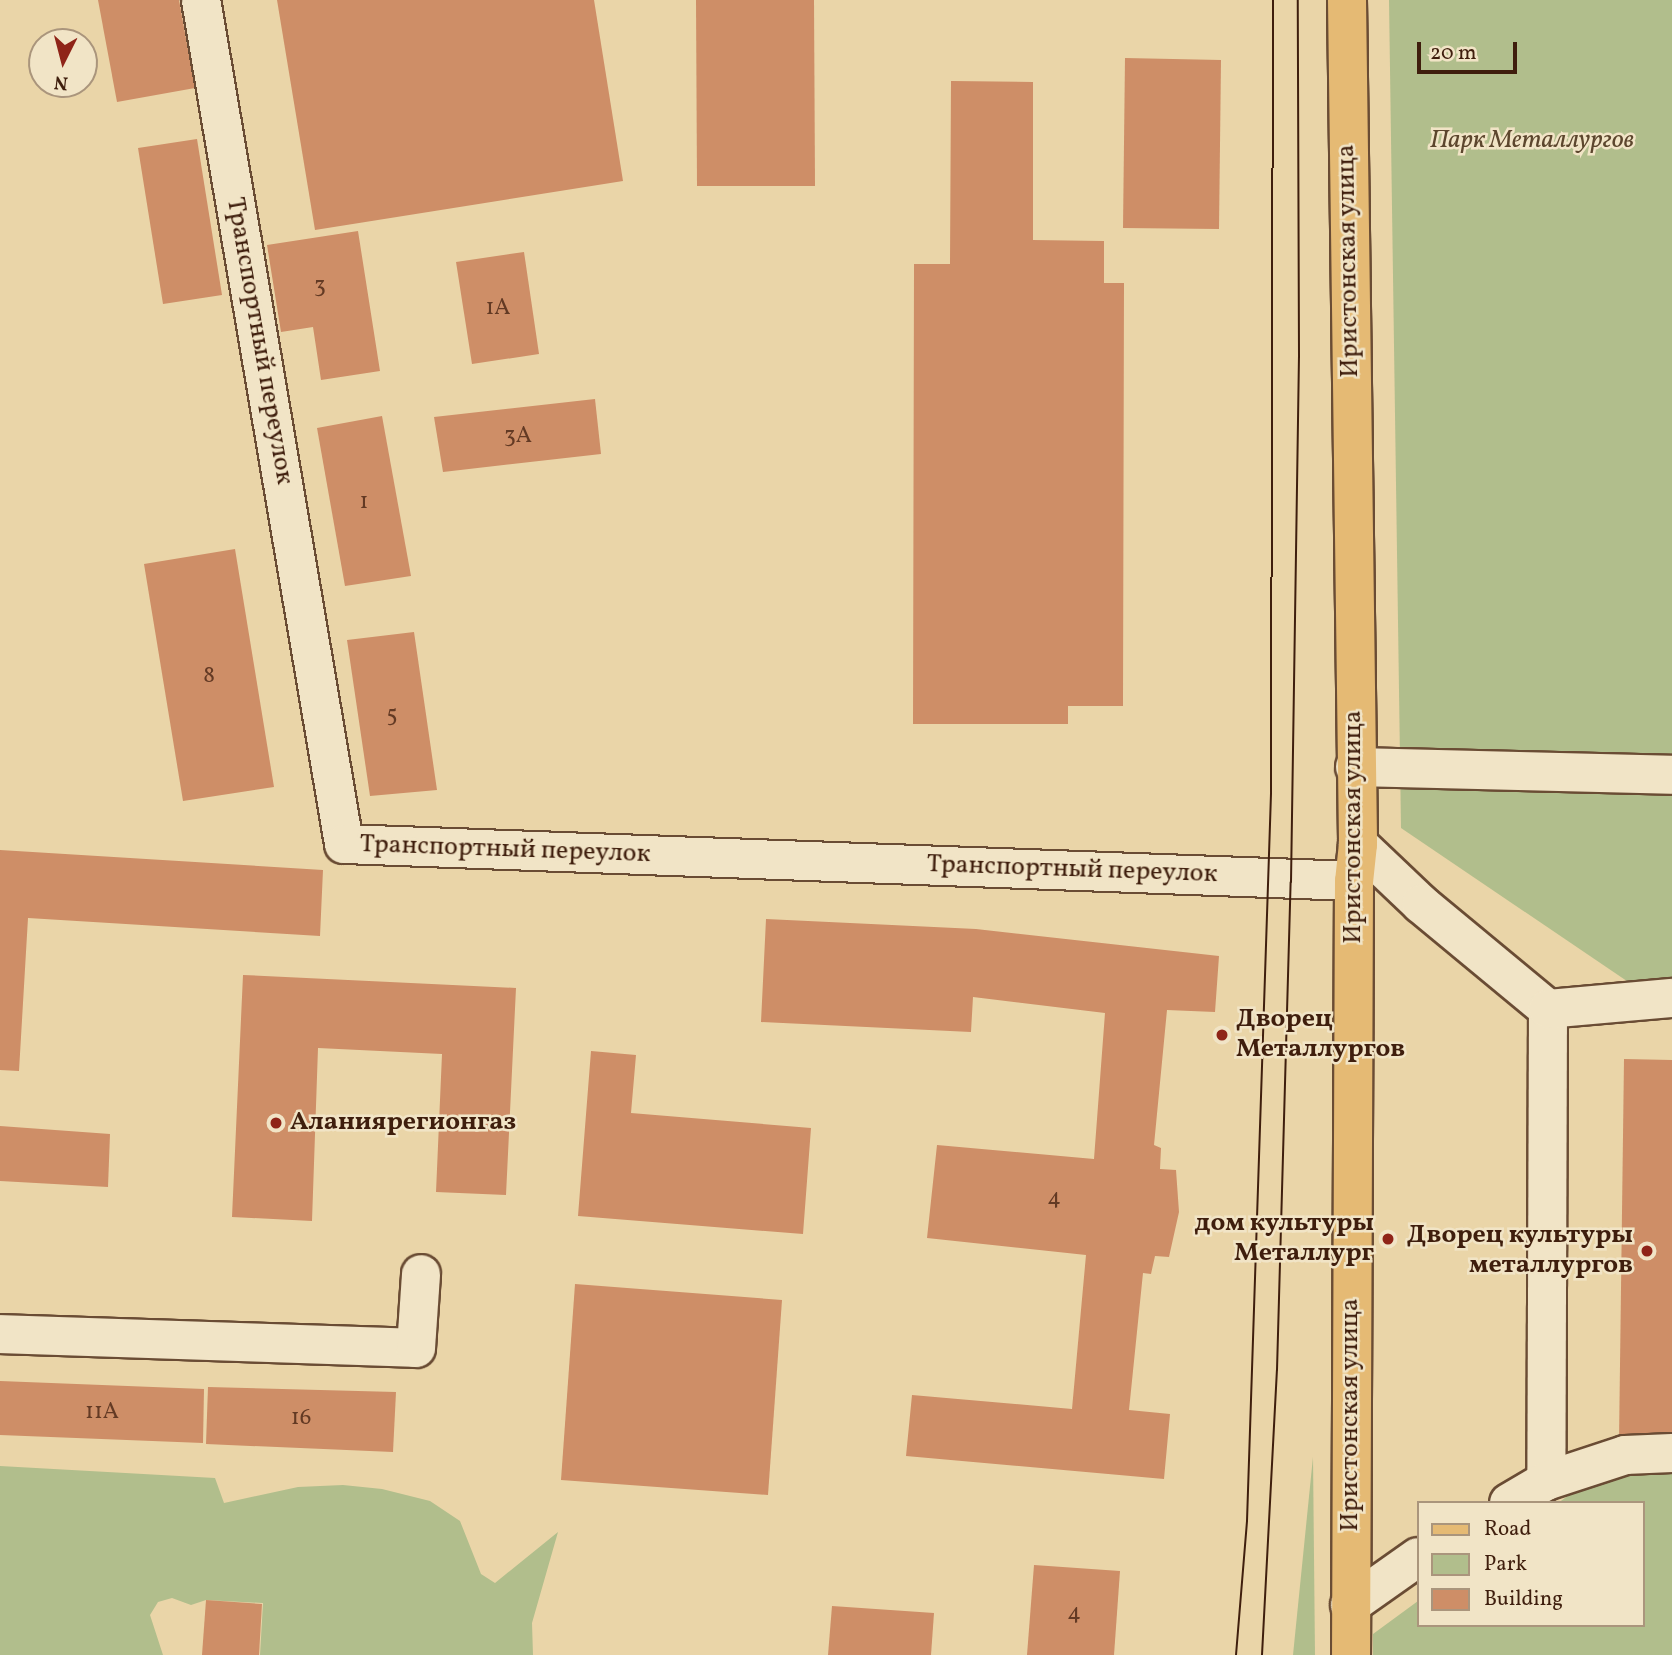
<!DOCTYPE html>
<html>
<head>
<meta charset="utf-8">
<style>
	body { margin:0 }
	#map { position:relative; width:1672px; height:1655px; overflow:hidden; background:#ead5a8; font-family:Vollkorn,serif }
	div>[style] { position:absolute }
	.green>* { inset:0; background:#b1be8c }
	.building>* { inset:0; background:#ce8e67 }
	.roads { filter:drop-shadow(2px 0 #6a4c34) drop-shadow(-2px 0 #6a4c34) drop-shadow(0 2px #6a4c34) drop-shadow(0 -2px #6a4c34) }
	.minor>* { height:38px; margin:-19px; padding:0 19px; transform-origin:19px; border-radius:19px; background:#f1e4c6 }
	.major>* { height:38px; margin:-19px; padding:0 19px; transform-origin:19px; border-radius:19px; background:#e5ba74 }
	.tram>* { height:2px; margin:-1px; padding:0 1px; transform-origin:1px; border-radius:1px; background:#3f1e0d }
	.dots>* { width:19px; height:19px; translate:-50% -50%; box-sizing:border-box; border:4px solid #f1e4c6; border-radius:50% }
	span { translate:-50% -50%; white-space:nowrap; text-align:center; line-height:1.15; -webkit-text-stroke:5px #f1e4c6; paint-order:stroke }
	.number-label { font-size:23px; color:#633a24 }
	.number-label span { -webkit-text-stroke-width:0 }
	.park-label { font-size:26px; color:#5c462d; font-style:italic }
	.street-label { font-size:26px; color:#3f1e0d }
	.poi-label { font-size:26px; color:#3f1e0d; font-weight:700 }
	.left { translate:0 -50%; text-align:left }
	.right { translate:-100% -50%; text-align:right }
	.legend { position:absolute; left:1417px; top:1501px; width:228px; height:126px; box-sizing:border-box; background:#f1e4c6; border:2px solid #aa957c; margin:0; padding:9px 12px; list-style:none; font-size:21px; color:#3f1e0d }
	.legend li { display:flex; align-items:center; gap:14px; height:35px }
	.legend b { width:35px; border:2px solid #aa957c }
	.north { position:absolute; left:28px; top:28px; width:70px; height:70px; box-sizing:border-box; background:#f1e4c6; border:2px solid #aa957c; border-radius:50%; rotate:186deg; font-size:19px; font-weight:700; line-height:28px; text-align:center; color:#3f1e0d }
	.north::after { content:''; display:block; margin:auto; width:24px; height:32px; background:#8f2418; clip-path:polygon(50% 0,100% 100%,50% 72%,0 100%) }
	.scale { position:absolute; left:1417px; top:42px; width:100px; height:32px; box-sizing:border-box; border:4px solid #3f1e0d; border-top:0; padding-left:9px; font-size:21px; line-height:24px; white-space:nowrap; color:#3f1e0d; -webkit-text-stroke:5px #f1e4c6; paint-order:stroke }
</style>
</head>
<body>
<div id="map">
	<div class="green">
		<i style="clip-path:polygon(1389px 0,1672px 0,1672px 992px,1646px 994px,1401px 828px)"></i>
		<i style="clip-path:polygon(1625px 1455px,1672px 1461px,1672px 1655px,1373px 1655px,1373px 1634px,1418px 1601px,1418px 1625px,1642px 1625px,1642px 1503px,1558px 1503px)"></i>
		<i style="clip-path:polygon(1313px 1457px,1315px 1655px,1293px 1655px)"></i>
		<i style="clip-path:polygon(0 1466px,215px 1478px,224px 1503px,298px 1487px,343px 1485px,382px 1489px,430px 1501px,460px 1521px,481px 1574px,495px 1583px,558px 1532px,532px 1623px,533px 1655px,260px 1655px,263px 1603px,206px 1600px,191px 1605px,172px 1598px,158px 1602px,150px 1615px,163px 1655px,0 1655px)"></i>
	</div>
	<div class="building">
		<i style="clip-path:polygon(98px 0,179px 0,195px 88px,117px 102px)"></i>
		<i style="clip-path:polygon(277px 0,594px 0,623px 181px,315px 230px)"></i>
		<i style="clip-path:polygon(696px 0,814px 0,815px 186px,697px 186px)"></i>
		<i style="clip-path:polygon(1125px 58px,1221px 60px,1219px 229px,1123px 228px)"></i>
		<i style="clip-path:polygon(951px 81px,1033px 82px,1033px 240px,1104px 241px,1104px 283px,1124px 283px,1123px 706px,1068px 706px,1068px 724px,913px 724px,914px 264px,950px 264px)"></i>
		<i style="clip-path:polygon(197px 139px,222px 295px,163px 304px,138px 148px)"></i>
		<i style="clip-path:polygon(358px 231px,380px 371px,321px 380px,313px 327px,281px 332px,267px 245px)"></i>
		<i style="clip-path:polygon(524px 252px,539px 354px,472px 364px,456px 262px)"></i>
		<i style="clip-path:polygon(595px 399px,601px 454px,443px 472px,434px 417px)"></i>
		<i style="clip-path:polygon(382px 416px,411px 576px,345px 586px,317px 428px)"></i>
		<i style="clip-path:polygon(235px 549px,274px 787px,183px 801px,144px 564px)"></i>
		<i style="clip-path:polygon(414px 632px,437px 790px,370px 796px,347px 640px)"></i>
		<i style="clip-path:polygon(0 850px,323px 870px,320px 936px,28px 918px,19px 1071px,0 1070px)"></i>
		<i style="clip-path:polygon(766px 919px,976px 929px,1219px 956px,1215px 1012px,1167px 1010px,1154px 1145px,1161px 1148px,1160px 1169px,1176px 1170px,1179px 1212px,1169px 1257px,1155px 1256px,1151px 1274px,1143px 1273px,1129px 1410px,1170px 1414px,1164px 1479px,906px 1456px,912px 1395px,1072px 1409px,1086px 1255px,927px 1238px,937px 1145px,1094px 1159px,1105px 1013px,973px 997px,971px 1032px,761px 1022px)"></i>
		<i style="clip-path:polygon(243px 975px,516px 988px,506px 1195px,436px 1192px,442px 1054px,318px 1048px,312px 1221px,232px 1217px)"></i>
		<i style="clip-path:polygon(591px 1051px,636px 1055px,631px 1113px,811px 1128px,803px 1234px,578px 1216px)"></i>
		<i style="clip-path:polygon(1624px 1059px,1672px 1060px,1672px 1443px,1619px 1442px)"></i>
		<i style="clip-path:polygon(0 1126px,110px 1134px,108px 1187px,0 1181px)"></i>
		<i style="clip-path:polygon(575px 1284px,782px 1300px,768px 1495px,561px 1480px)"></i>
		<i style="clip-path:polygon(0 1381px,204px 1389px,203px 1443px,0 1435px)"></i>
		<i style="clip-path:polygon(208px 1387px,396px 1392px,393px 1452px,206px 1444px)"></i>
		<i style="clip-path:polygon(1034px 1565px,1120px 1571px,1114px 1655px,1027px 1655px)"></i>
		<i style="clip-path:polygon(206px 1600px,262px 1604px,259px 1655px,202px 1655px)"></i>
		<i style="clip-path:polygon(832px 1606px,934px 1613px,931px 1655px,828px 1655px)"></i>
	</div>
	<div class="roads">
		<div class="minor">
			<i style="left:201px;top:0;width:856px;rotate:80.38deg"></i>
			<i style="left:344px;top:844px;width:1011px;rotate:2.1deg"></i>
			<i style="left:1355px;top:767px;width:317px;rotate:1.4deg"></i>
			<i style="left:1358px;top:844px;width:87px;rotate:43.6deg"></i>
			<i style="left:1421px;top:904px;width:165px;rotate:39.6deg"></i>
			<i style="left:1548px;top:1009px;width:472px;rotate:90.2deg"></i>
			<i style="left:1546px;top:1481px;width:43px;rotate:149.3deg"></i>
			<i style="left:1548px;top:1009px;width:124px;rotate:-5.1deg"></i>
			<i style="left:0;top:1334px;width:416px;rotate:1.9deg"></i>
			<i style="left:416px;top:1348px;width:74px;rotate:-86.1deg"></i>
			<i style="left:1546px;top:1481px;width:83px;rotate:-18.2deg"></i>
			<i style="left:1625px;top:1455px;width:47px;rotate:-2.4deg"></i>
			<i style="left:1350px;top:1605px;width:83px;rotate:-35.2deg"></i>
		</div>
		<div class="major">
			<i style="left:1347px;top:0;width:844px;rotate:89.25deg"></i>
			<i style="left:1358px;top:844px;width:37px;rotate:96deg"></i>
			<i style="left:1354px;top:881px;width:774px;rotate:90.22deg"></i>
		</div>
	</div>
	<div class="tram">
		<i style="left:1236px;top:1655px;width:134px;rotate:-85.3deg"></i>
		<i style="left:1247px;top:1521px;width:729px;rotate:-88.11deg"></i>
		<i style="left:1271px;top:792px;width:792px;rotate:-89.86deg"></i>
		<i style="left:1262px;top:1655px;width:285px;rotate:-87deg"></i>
		<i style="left:1277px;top:1370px;width:488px;rotate:-88.4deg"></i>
		<i style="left:1291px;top:882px;width:525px;rotate:-89.13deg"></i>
		<i style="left:1299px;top:357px;width:357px;rotate:-90.2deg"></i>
	</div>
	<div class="dots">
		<i style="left:1222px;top:1035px;background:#8f2418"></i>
		<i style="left:276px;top:1123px;background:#8f2418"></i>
		<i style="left:1388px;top:1239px;background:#8f2418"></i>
		<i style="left:1647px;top:1251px;background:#8f2418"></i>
	</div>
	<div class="number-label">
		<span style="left:320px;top:286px">3</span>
		<span style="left:498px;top:308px">1А</span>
		<span style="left:518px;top:436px">3А</span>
		<span style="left:364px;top:502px">1</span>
		<span style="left:209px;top:676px">8</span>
		<span style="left:392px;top:715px">5</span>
		<span style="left:1054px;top:1198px">4</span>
		<span style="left:102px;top:1412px">11А</span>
		<span style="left:301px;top:1418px">16</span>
		<span style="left:1074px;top:1613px">4</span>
	</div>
	<div class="park-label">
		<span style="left:1532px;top:141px">Парк Металлургов</span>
	</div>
	<div class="street-label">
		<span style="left:1349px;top:261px;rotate:-91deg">Иристонская улица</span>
		<span style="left:259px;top:341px;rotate:80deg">Транспортный переулок</span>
		<span style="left:1354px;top:827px;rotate:-90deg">Иристонская улица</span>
		<span style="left:505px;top:850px;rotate:2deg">Транспортный переулок</span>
		<span style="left:1072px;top:870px;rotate:2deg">Транспортный переулок</span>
		<span style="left:1351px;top:1415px;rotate:-90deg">Иристонская улица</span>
	</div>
	<div class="poi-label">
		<span class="left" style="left:1236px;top:1035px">Дворец<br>Металлургов</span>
		<span class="left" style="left:290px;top:1123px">Аланиярегионгаз</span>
		<span class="right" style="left:1374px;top:1239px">дом культуры<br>Металлург</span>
		<span class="right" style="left:1633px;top:1251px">Дворец культуры<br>металлургов</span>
	</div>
	<ul class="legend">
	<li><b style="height:9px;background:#e5ba74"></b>Road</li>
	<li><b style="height:19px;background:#b1be8c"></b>Park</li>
	<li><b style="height:19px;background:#ce8e67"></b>Building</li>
	</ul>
	<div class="north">N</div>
	<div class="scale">20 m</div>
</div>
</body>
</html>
